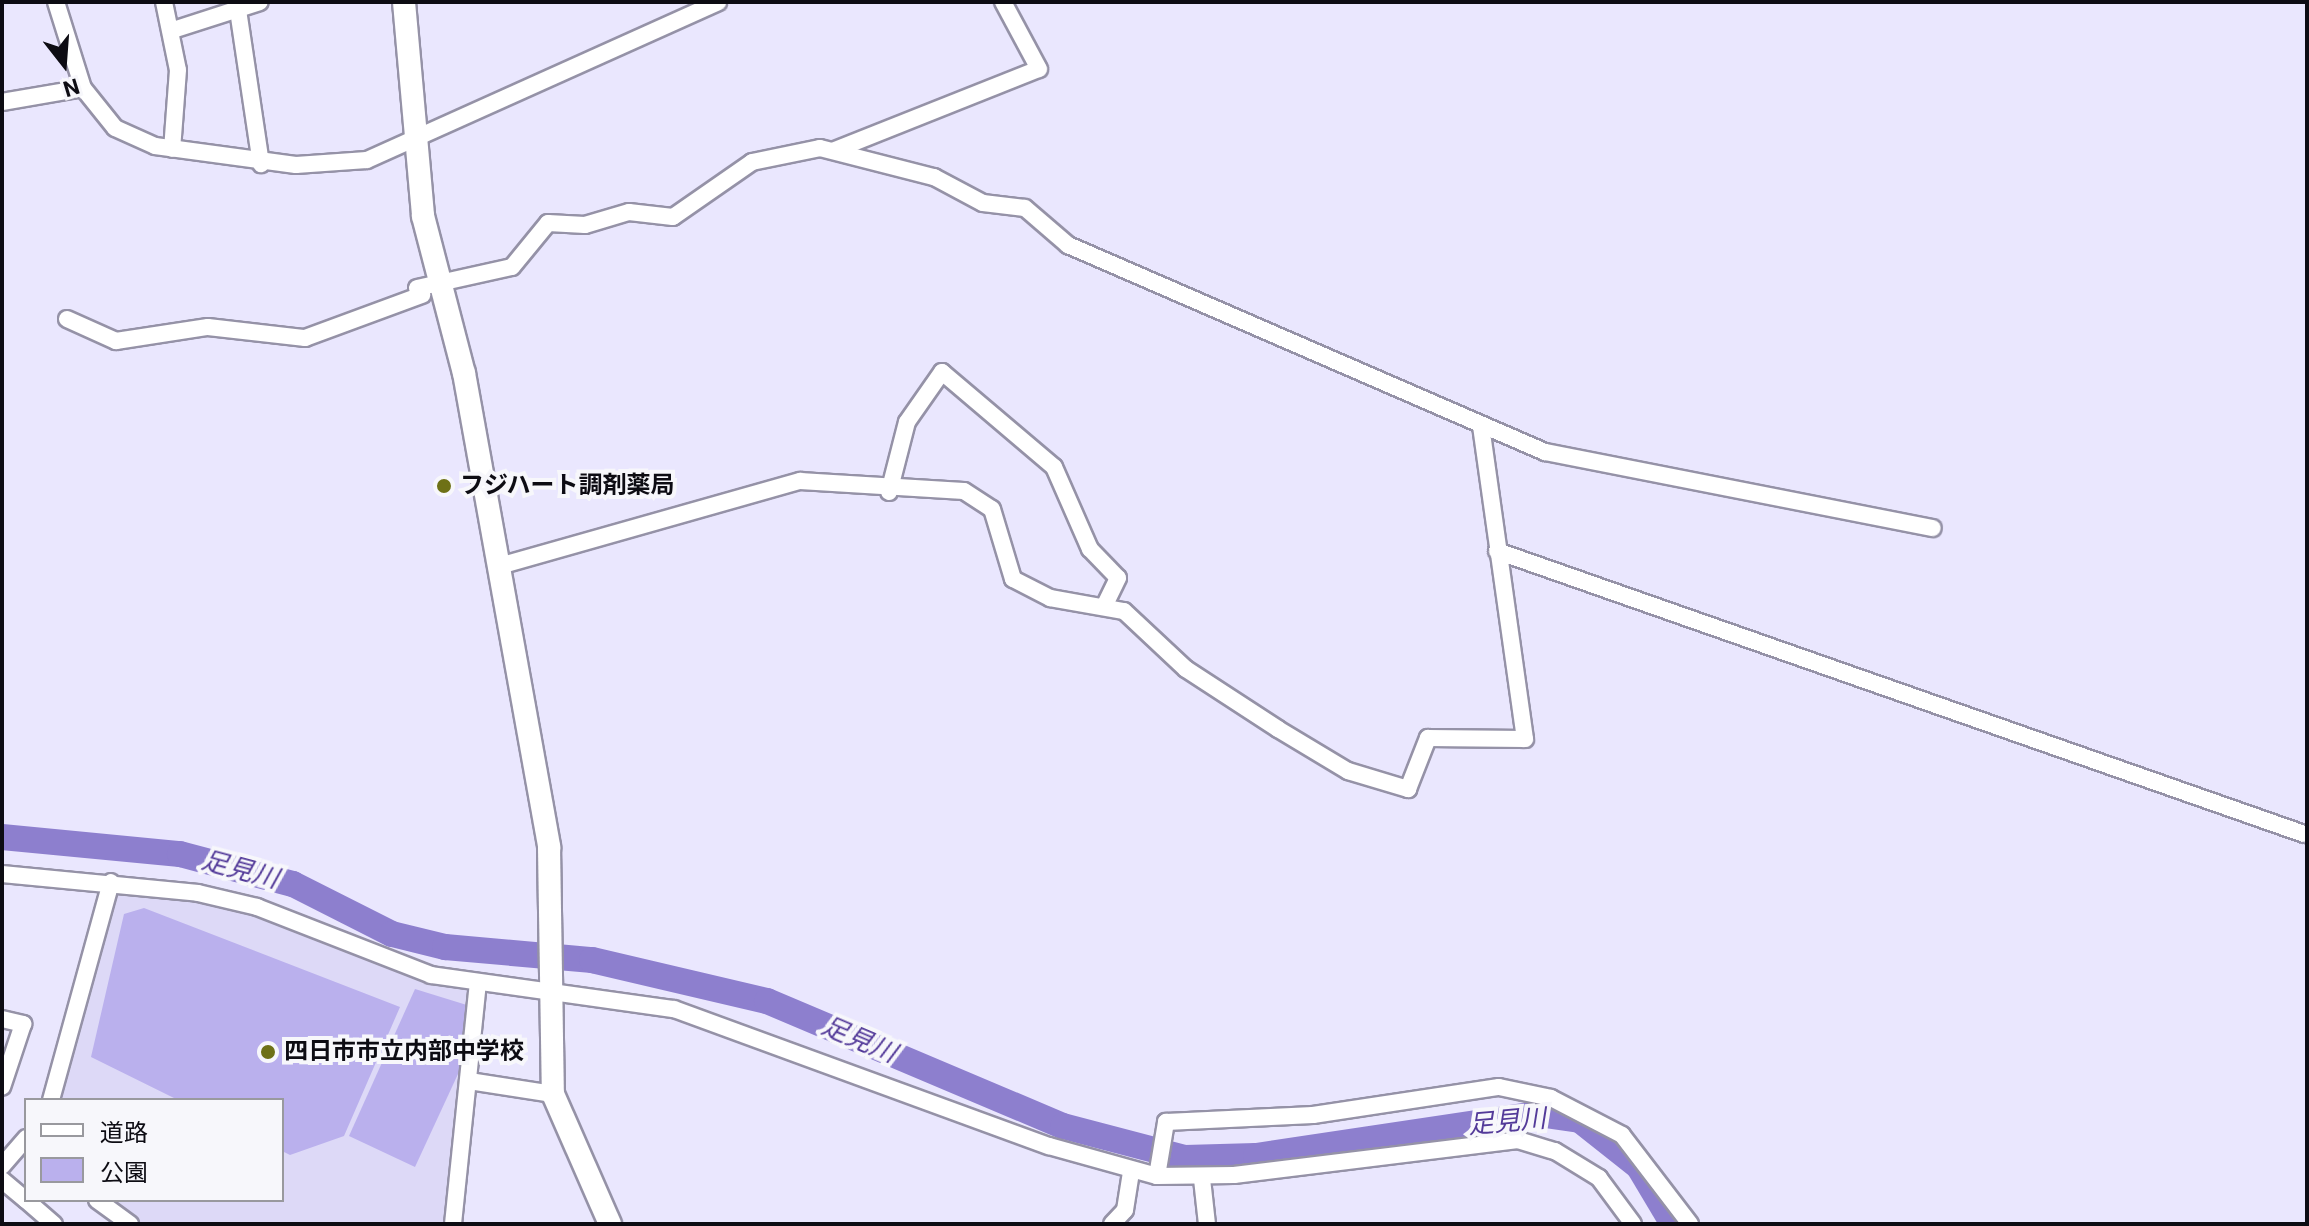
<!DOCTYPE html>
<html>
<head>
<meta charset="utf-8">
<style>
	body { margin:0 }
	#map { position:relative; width:2309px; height:1226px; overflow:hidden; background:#eae7fe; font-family:Roboto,"Noto Sans JP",sans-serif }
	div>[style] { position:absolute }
	.built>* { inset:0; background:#ddd9f7 }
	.green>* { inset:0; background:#bab0ed }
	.river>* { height:26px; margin:-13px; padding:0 13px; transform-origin:13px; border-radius:13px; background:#8d7fce }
	.roads { filter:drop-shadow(2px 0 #9592a7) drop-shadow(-2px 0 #9592a7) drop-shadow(0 2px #9592a7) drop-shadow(0 -2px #9592a7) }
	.street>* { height:16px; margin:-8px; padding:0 8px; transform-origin:8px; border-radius:8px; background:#fff }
	.secondary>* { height:22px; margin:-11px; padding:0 11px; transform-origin:11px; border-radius:11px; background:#fff }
	.dots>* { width:22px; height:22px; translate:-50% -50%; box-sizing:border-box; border:4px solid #f7f7fb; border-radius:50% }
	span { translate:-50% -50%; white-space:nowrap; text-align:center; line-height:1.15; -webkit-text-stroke:8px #f7f7fb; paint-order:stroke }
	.poi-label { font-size:24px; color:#0d0c13; font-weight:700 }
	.left { translate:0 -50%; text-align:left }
	.water-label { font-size:26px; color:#533a99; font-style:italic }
	.frame { position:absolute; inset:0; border:4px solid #0d0c13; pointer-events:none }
	.legend { position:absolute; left:24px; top:1098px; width:260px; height:104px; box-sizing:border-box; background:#f7f7fb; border:2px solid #99999e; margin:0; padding:10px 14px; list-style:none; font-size:24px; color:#0d0c13 }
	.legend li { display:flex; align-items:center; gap:16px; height:40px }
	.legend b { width:40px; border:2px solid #99999e }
	.north { position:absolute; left:24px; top:24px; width:80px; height:80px; -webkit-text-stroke:6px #f7f7fb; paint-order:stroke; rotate:163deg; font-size:22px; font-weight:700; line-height:32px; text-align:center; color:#0d0c13 }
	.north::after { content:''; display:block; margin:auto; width:28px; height:36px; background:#0d0c13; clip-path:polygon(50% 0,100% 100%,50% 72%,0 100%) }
</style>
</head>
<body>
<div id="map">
	<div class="built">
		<i style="clip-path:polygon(113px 890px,159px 892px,289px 923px,358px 956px,470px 991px,447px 1224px,140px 1224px,110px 1200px,282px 1200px,282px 1100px,56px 1100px)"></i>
	</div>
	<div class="green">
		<i style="clip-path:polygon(144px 908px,400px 1007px,344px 1136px,290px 1155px,282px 1151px,282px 1100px,178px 1100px,91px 1057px,124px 914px)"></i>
		<i style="clip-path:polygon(415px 989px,470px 1006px,464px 1061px,415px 1167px,349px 1136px)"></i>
	</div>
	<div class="river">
		<i style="left:2px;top:837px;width:179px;rotate:5.5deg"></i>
		<i style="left:180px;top:854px;width:117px;rotate:14.9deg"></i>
		<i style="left:293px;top:884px;width:111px;rotate:26.8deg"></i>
		<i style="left:392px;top:934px;width:55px;rotate:13.8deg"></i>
		<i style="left:445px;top:947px;width:148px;rotate:5.1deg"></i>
		<i style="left:592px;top:960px;width:180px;rotate:13.2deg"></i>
		<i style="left:767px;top:1001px;width:321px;rotate:22.9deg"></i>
		<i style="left:1063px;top:1126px;width:126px;rotate:14.7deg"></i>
		<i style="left:1185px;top:1158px;width:71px;rotate:-1.6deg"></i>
		<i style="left:1256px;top:1156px;width:285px;rotate:-8.5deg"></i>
		<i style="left:1538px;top:1114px;width:42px;rotate:8.1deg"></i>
		<i style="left:1580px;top:1120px;width:75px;rotate:38.5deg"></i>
		<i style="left:1639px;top:1167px;width:66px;rotate:59.2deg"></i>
	</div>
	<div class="roads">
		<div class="street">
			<i style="left:56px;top:2px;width:90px;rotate:72.6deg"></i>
			<i style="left:83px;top:88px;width:51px;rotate:51.3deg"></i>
			<i style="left:115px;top:128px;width:44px;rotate:24.2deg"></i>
			<i style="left:155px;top:146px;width:142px;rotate:7.7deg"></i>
			<i style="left:296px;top:165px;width:71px;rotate:-4deg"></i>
			<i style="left:367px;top:160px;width:385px;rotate:-24.2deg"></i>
			<i style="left:164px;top:2px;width:69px;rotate:78.4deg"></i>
			<i style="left:178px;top:70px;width:79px;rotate:94.3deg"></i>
			<i style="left:238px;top:10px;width:156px;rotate:81.5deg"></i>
			<i style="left:173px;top:30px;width:91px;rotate:-17.8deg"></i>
			<i style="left:2px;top:102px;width:82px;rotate:-9.8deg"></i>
			<i style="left:835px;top:150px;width:219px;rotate:-21.7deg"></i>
			<i style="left:1039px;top:69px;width:76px;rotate:-118.2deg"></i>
			<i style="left:417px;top:288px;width:97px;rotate:-12.5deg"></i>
			<i style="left:512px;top:267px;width:57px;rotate:-50.7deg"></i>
			<i style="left:548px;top:223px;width:37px;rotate:3deg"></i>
			<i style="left:585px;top:225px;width:46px;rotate:-16.5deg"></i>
			<i style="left:629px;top:212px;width:44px;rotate:6.5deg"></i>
			<i style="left:673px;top:217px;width:96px;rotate:-34.8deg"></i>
			<i style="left:752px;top:162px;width:69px;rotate:-11.6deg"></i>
			<i style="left:820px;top:148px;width:118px;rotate:14.3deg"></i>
			<i style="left:934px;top:177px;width:55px;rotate:28deg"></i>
			<i style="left:983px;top:203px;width:42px;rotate:6.8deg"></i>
			<i style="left:1025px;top:208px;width:57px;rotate:40.7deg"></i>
			<i style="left:1068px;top:245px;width:520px;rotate:23.46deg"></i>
			<i style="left:1545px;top:452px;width:395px;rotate:11.1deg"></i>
			<i style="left:67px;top:319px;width:54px;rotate:24.2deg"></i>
			<i style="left:116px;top:341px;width:93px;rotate:-8.7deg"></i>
			<i style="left:208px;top:327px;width:98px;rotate:6.5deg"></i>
			<i style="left:305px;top:338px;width:125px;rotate:-20.2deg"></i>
			<i style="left:889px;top:492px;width:72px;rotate:-75.6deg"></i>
			<i style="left:907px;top:422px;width:61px;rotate:-55deg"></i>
			<i style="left:942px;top:372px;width:147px;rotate:40.3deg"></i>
			<i style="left:1054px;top:467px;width:90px;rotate:66.3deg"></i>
			<i style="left:1090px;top:549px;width:40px;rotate:46deg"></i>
			<i style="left:1118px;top:578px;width:30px;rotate:116deg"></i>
			<i style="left:1497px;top:551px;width:855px;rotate:19.32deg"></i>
			<i style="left:499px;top:566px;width:313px;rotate:-15.8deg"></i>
			<i style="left:800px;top:481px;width:164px;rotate:3.5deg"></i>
			<i style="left:964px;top:491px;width:33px;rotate:33deg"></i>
			<i style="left:992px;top:509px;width:73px;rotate:73.3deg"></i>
			<i style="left:1013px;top:579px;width:42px;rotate:27.2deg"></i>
			<i style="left:1050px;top:598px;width:75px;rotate:10deg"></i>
			<i style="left:1124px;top:611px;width:85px;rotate:43.1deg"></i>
			<i style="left:1186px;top:669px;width:110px;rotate:33.1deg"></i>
			<i style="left:1278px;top:729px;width:82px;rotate:31deg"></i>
			<i style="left:1348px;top:771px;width:63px;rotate:16.7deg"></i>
			<i style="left:1408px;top:789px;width:55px;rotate:-68.6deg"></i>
			<i style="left:1428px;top:738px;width:97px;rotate:0.6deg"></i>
			<i style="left:1525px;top:739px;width:317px;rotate:-98deg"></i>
			<i style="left:2px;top:874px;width:197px;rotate:5.5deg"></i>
			<i style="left:198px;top:893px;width:61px;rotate:13.3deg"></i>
			<i style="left:257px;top:907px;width:187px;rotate:21.3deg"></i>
			<i style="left:431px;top:975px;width:245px;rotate:8deg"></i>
			<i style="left:674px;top:1009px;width:399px;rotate:20.1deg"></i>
			<i style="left:1049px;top:1146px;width:112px;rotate:15.5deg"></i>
			<i style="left:1157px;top:1176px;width:77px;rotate:-0.7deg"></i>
			<i style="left:1234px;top:1175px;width:286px;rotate:-7deg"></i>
			<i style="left:1518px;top:1140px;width:39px;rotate:17deg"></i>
			<i style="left:1555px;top:1151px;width:52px;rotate:31.5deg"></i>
			<i style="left:1599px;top:1178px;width:57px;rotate:53.5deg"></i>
			<i style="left:2px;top:1019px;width:22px;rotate:13deg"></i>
			<i style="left:23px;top:1024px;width:66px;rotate:108.4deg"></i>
			<i style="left:469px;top:1081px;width:85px;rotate:8.8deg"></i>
			<i style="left:51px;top:1100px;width:226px;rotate:-74.6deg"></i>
			<i style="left:2px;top:1166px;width:37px;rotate:-49deg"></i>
			<i style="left:1157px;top:1176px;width:55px;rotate:-80.5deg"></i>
			<i style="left:1166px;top:1122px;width:147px;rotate:-2.7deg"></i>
			<i style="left:1313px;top:1115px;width:188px;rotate:-8.6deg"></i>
			<i style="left:1499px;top:1087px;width:53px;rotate:11.9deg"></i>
			<i style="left:1551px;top:1098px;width:80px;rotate:27.5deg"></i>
			<i style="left:1622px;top:1135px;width:112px;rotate:52.6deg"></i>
			<i style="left:1202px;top:1179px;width:45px;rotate:83.7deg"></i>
			<i style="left:2px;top:1180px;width:31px;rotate:40deg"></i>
			<i style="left:26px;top:1200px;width:37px;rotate:41deg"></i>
			<i style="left:97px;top:1200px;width:41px;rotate:36deg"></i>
			<i style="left:453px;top:1224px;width:241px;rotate:-84.1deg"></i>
			<i style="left:1112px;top:1224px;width:19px;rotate:-47deg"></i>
			<i style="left:1125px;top:1210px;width:39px;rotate:-81deg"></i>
		</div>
		<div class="secondary">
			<i style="left:404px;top:2px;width:215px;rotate:84.9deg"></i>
			<i style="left:423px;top:216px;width:162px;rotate:75.4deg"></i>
			<i style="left:464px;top:373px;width:482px;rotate:79.8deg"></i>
			<i style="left:549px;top:847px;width:247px;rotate:89.1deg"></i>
			<i style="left:553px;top:1094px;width:142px;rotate:66.3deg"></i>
		</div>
	</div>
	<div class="dots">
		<i style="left:444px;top:486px;background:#6e7116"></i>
		<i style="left:268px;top:1052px;background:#6e7116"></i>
	</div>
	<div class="poi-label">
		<span class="left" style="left:460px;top:486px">フジハート調剤薬局</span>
		<span class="left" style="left:284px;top:1052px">四日市市立内部中学校</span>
	</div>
	<div class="water-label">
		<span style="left:240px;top:870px;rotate:15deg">足見川</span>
		<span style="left:859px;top:1040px;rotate:23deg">足見川</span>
		<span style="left:1507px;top:1122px;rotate:-5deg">足見川</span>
	</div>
	<div class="frame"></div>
	<ul class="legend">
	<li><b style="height:10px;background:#fff"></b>道路</li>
	<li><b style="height:22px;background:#bab0ed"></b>公園</li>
	</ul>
	<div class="north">N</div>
</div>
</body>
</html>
